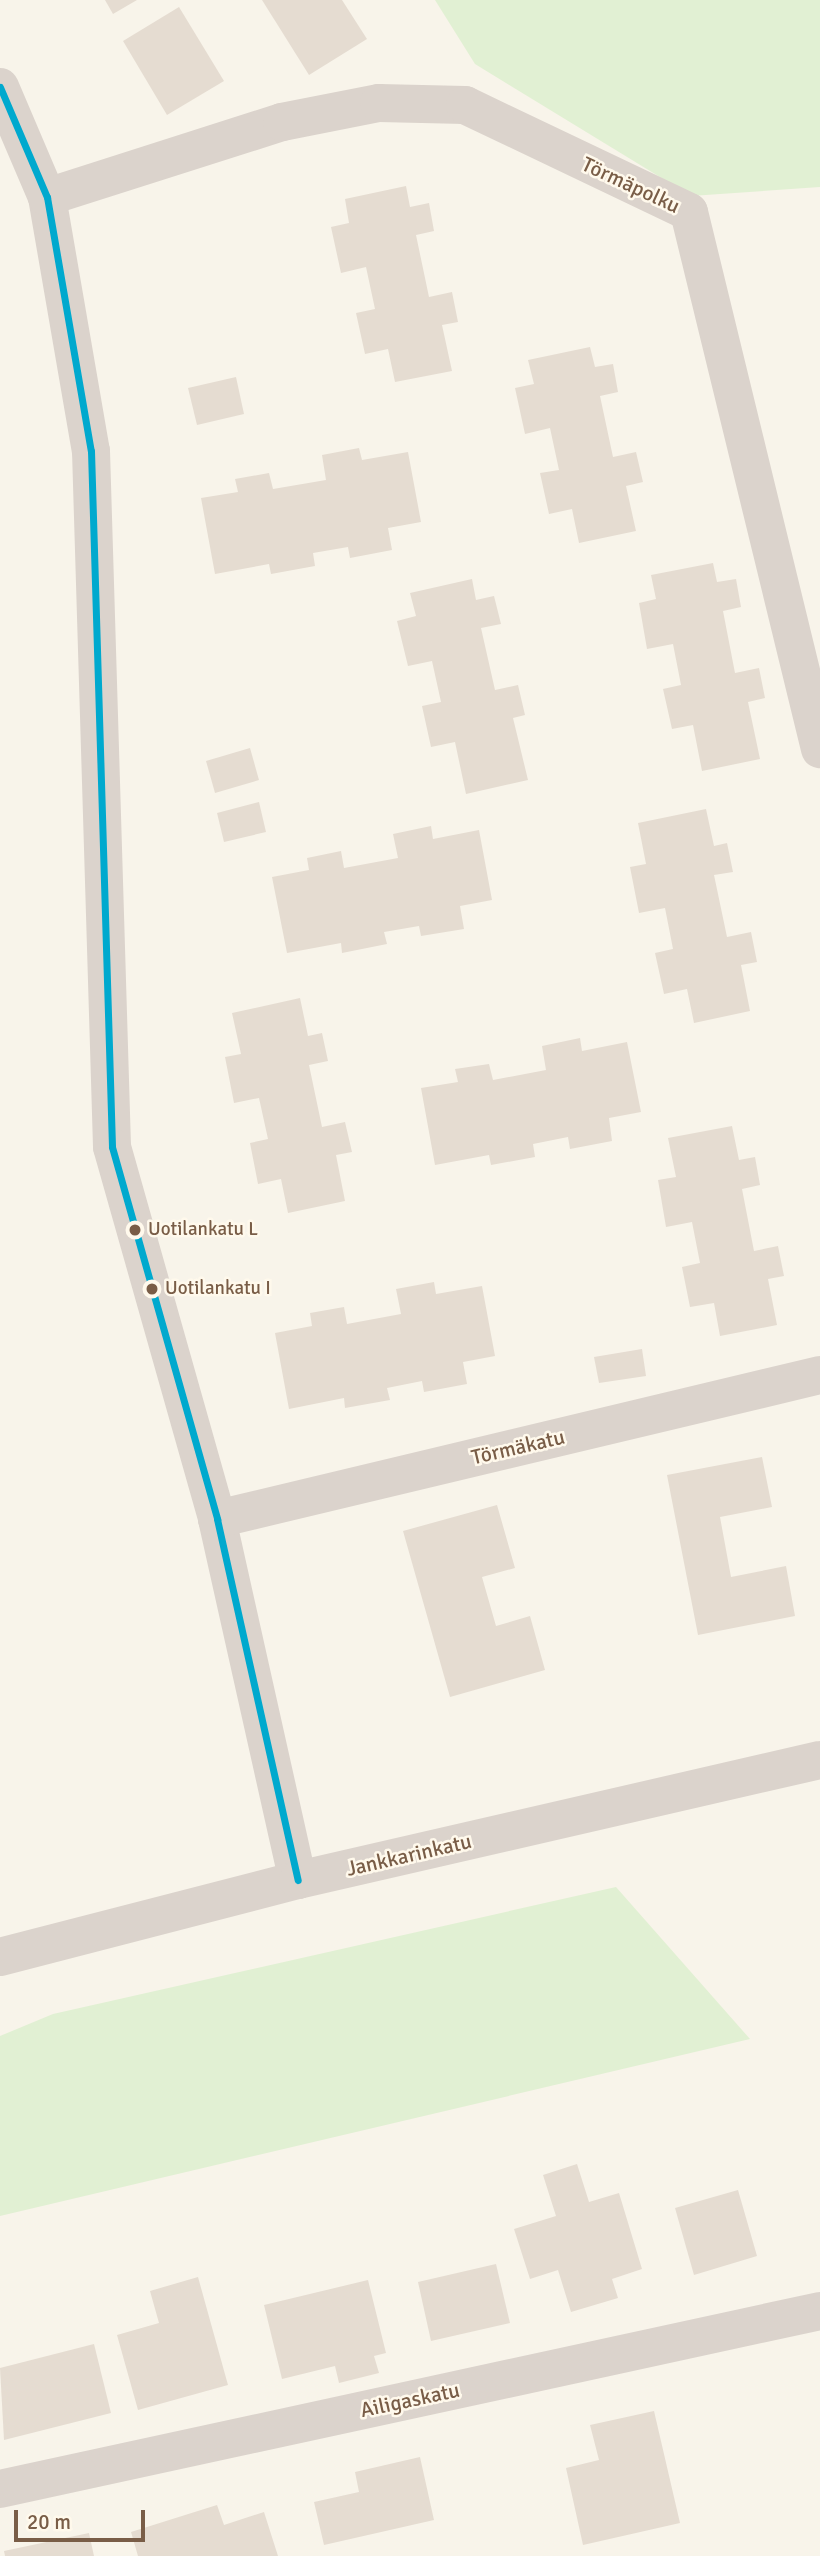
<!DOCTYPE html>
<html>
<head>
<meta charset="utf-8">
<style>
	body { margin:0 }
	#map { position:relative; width:820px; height:2556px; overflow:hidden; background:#f8f4ea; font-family:Signika,sans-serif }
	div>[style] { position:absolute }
	.green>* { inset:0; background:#e1f0d3 }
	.building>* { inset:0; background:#e5dcd1 }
	.street>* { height:38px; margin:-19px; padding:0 19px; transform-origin:19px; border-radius:19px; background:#dbd3cc }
	.secondary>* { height:38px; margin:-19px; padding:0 19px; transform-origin:19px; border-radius:19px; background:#dbd3cc }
	.bus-1>* { height:7px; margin:-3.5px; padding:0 3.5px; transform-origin:3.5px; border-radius:3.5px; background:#00a9ce }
	.dots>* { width:19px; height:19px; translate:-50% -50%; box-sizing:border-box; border:4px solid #fff9ec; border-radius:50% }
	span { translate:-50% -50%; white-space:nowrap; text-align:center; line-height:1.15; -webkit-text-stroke:5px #fff9ec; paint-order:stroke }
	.bus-label { font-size:19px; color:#795d47 }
	.left { translate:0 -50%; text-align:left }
	.street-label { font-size:21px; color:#795d47 }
	.scale { position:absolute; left:14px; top:2510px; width:131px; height:32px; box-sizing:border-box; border:4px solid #795d47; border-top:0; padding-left:9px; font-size:21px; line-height:24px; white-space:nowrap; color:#795d47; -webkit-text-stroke:5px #fff9ec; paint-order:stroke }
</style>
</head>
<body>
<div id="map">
	<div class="green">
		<i style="clip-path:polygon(435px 0,820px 0,820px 187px,691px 196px,475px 64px)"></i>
		<i style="clip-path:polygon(616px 1887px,750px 2039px,0 2216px,0 2036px,53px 2014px)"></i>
	</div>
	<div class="building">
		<i style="clip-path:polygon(105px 0,137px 0,113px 14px)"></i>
		<i style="clip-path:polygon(262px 0,342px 0,367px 39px,309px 75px)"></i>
		<i style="clip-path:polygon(179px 7px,224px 81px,167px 115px,123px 41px)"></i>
		<i style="clip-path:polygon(406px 186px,410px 207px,429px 203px,434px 231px,416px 235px,429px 297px,452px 292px,458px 322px,442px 325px,452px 371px,395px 382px,388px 349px,365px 354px,356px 313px,375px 309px,366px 267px,341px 273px,331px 227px,349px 223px,345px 199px)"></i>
		<i style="clip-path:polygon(590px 347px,595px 367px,613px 364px,618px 392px,600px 396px,613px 457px,636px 452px,643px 482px,626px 486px,636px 531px,579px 543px,572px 509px,549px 514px,540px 473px,559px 470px,550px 428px,525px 434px,515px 388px,534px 384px,528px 360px)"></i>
		<i style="clip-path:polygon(236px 377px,244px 414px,197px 425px,188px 388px)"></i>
		<i style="clip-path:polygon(359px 448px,362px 460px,408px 452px,421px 522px,388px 528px,392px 550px,350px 558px,348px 547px,313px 553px,315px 566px,271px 574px,269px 564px,215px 574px,201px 498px,238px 492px,235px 479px,269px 473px,273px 489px,326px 480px,322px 455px)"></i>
		<i style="clip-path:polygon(713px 563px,717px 582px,736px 579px,741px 607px,723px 611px,735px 673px,759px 668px,765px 698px,748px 702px,760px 759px,702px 771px,693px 725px,672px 729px,663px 689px,681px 685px,673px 644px,647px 649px,639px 603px,656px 599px,651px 575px)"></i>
		<i style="clip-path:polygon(472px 579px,476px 600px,494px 596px,501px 624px,481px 628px,495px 690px,518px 685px,525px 715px,513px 718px,528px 780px,466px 794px,455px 742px,431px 747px,422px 706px,441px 702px,432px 661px,408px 666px,397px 621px,416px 616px,410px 593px)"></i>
		<i style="clip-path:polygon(250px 748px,259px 780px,215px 793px,206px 761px)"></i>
		<i style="clip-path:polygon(259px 802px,266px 832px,224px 842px,217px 813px)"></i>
		<i style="clip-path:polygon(706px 809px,714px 846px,727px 843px,733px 872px,714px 875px,727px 937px,751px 932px,757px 962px,741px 965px,750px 1011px,694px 1023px,687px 989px,664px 994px,655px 953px,673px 949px,665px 908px,639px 913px,630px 867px,646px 864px,638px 823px)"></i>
		<i style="clip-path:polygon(431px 826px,433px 839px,479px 830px,492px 900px,460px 906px,464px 929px,421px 936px,419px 926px,384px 932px,387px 944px,342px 953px,341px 943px,287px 953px,272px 877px,309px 870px,307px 858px,341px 851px,344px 868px,398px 858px,393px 834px)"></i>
		<i style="clip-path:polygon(300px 998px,308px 1036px,322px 1033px,328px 1061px,309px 1065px,322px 1127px,345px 1122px,352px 1152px,336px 1155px,345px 1201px,288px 1213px,281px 1179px,258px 1184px,250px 1143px,268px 1139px,259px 1098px,234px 1103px,225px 1057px,241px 1054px,232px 1013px)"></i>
		<i style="clip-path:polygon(580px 1038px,582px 1051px,627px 1042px,641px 1112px,609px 1118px,612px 1141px,570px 1149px,568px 1137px,533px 1144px,535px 1157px,491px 1165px,489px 1155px,435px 1165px,421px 1088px,458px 1082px,455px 1069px,489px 1064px,493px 1080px,546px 1070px,542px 1046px)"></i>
		<i style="clip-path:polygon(732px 1126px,739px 1160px,755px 1157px,760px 1185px,742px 1189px,754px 1251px,778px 1246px,784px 1276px,768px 1279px,777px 1325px,720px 1336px,714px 1303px,690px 1307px,682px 1267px,700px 1263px,692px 1222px,666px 1227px,658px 1180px,676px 1177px,668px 1138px)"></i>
		<i style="clip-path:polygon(434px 1282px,436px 1294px,482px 1286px,495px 1356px,463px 1362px,467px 1384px,424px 1392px,422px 1381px,387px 1388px,390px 1400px,345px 1408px,344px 1398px,289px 1409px,275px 1333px,312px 1326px,310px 1313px,344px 1307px,347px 1324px,401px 1314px,396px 1289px)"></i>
		<i style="clip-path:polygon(642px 1349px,646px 1376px,599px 1383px,594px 1357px)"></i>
		<i style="clip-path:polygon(762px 1457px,772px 1507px,720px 1517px,731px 1577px,786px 1566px,795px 1616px,698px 1635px,667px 1475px)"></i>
		<i style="clip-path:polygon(497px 1505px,515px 1568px,482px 1577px,496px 1626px,530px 1616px,545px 1670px,450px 1697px,403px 1531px)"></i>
		<i style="clip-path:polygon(577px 2164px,589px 2202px,619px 2193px,642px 2269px,612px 2279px,618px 2298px,571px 2312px,558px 2270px,530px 2279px,514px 2229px,556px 2216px,543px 2175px)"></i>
		<i style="clip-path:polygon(738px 2190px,757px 2256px,694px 2275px,675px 2208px)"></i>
		<i style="clip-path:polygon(496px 2264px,510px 2323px,431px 2341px,418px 2282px)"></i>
		<i style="clip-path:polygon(198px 2277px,228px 2385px,138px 2410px,117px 2335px,159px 2323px,150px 2291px)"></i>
		<i style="clip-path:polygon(368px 2280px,386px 2353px,374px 2356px,379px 2373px,339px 2383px,335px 2366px,282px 2379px,264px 2305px)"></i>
		<i style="clip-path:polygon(94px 2344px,111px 2413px,4px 2440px,0 2368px)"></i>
		<i style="clip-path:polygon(654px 2411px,680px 2523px,583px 2545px,566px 2468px,599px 2460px,590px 2425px)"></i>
		<i style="clip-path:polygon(420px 2457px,434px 2520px,324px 2545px,314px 2502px,359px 2492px,355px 2472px)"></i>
		<i style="clip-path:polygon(217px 2505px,224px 2525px,264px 2512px,278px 2556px,138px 2556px,131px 2532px)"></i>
		<i style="clip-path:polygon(89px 2533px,94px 2556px,5px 2556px,4px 2551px)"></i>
	</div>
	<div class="street">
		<i style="left:0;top:87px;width:120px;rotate:66.9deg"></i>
		<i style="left:47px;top:197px;width:258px;rotate:80.2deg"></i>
		<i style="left:91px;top:451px;width:696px;rotate:88.27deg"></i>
		<i style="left:112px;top:1147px;width:387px;rotate:74.2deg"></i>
		<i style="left:217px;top:1519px;width:370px;rotate:77.4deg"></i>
		<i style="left:47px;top:197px;width:247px;rotate:-17.7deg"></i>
		<i style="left:282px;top:122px;width:99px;rotate:-11.1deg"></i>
		<i style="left:379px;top:103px;width:86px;rotate:1.3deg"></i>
		<i style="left:465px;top:105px;width:248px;rotate:25.5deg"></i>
		<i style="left:689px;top:212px;width:553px;rotate:76.29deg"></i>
		<i style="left:217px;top:1519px;width:620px;rotate:-13.43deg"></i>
		<i style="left:0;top:2489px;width:839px;rotate:-12.25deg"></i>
	</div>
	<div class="secondary">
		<i style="left:0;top:1957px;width:308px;rotate:-14.5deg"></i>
		<i style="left:298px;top:1880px;width:536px;rotate:-12.95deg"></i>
	</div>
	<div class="bus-1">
		<i style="left:0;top:87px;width:120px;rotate:66.9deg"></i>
		<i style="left:47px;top:197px;width:258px;rotate:80.2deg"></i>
		<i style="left:91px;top:451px;width:696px;rotate:88.27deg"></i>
		<i style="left:112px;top:1147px;width:387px;rotate:74.2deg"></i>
		<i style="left:217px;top:1519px;width:370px;rotate:77.4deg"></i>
	</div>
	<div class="dots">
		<i style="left:135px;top:1230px;background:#795d47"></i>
		<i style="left:152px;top:1289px;background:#795d47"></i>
	</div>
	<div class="bus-label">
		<span class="left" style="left:148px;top:1230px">Uotilankatu L</span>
		<span class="left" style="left:165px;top:1289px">Uotilankatu I</span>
	</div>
	<div class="street-label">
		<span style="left:631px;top:185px;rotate:25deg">Törmäpolku</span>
		<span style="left:518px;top:1447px;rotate:-13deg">Törmäkatu</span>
		<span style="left:409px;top:1855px;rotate:-13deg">Jankkarinkatu</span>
		<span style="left:410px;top:2400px;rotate:-12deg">Ailigaskatu</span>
	</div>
	<div class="scale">20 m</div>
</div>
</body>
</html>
